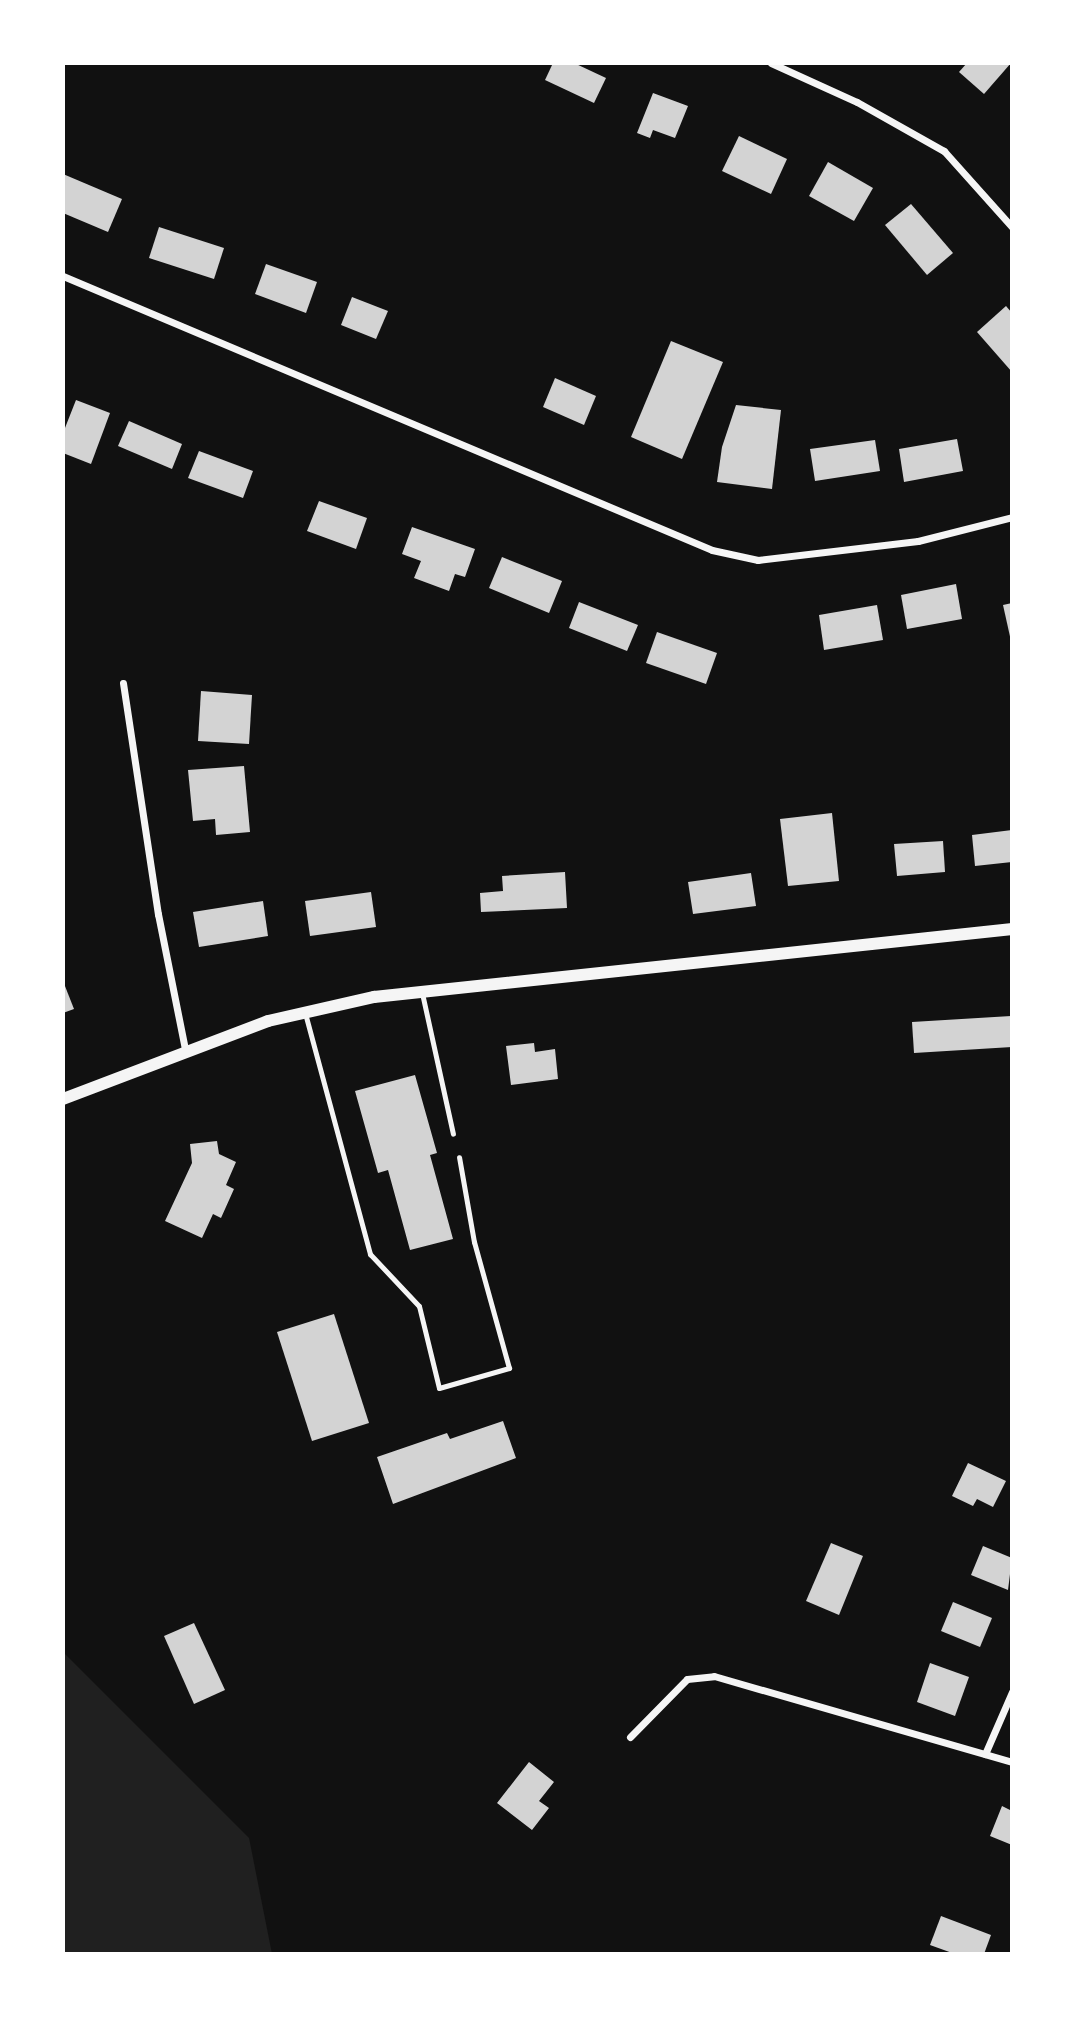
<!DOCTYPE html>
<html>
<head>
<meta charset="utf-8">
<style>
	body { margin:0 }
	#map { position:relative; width:1075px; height:2017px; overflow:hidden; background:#111; font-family:Arial,sans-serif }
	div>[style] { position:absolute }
	.green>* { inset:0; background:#202020 }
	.building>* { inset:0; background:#d3d3d3 }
	.service>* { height:5px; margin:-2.5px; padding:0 2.5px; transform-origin:2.5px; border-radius:2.5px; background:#f5f5f5 }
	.minor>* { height:7px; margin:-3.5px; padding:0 3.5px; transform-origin:3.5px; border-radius:3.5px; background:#f5f5f5 }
	.tertiary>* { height:12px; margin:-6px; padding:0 6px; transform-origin:6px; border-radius:6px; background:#f5f5f5 }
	span { translate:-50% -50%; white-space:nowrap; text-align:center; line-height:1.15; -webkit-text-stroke:7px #fff; paint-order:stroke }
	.frame { position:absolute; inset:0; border:65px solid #fff; pointer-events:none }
</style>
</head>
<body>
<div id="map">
	<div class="green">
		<i style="clip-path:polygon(63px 1652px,249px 1838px,272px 1954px,63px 1954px)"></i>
	</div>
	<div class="building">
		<i style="clip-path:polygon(553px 63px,574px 63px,606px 78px,594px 103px,545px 80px)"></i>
		<i style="clip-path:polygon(967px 63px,1011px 63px,984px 94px,959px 72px)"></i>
		<i style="clip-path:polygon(653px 93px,688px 106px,675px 138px,653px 130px,650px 138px,637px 133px)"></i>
		<i style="clip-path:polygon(739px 136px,787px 159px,771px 194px,722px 171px)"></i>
		<i style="clip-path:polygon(828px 162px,873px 188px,854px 221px,809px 196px)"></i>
		<i style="clip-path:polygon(63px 174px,122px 199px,108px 232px,63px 213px)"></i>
		<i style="clip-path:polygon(911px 204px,953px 253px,927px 275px,885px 225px)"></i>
		<i style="clip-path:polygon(159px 227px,224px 248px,214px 279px,149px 258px)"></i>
		<i style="clip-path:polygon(266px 264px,317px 282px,306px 313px,255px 294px)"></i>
		<i style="clip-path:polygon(352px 297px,388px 311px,376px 339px,341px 325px)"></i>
		<i style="clip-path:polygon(1006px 306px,1012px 313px,1012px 372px,977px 332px)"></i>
		<i style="clip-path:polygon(671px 341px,723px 362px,682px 459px,631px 437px)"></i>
		<i style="clip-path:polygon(555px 378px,596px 396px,584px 425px,543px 407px)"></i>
		<i style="clip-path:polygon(76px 400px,110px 413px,91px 464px,63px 453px,63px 433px)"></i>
		<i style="clip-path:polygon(736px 405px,781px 410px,772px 489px,717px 482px,722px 447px)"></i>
		<i style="clip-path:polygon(129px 421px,182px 444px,172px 469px,118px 446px)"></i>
		<i style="clip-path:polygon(957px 439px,963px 471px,904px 482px,899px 449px)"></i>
		<i style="clip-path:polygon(875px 440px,880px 471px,815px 481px,810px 449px)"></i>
		<i style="clip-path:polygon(199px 451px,253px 471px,243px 498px,188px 478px)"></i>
		<i style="clip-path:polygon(319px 501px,367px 518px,356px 549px,307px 531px)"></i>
		<i style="clip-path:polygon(412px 527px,475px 549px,465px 577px,455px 574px,449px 591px,414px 578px,421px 561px,402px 554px)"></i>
		<i style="clip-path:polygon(502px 557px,562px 581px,549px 613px,489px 588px)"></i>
		<i style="clip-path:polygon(956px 584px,962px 619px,907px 629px,901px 595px)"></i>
		<i style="clip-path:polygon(579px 602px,638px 625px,627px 651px,569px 628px)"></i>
		<i style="clip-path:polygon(1012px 603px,1012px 641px,1011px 641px,1003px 605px)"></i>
		<i style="clip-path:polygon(877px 605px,883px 640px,824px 650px,819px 615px)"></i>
		<i style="clip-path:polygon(657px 632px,717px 653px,706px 684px,646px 663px)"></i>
		<i style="clip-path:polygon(201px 691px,252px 695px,249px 744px,198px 741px)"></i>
		<i style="clip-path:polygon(244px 766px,250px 832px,216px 835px,215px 819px,193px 821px,188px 770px)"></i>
		<i style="clip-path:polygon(832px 813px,839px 881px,788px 886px,780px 819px)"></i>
		<i style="clip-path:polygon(1012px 830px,1012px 862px,975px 866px,972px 835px)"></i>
		<i style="clip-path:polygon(943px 841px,945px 872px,897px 876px,894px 844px)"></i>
		<i style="clip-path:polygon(565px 872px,567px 908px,481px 912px,480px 893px,503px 891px,502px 876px)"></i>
		<i style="clip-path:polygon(751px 873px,756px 906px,693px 914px,688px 882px)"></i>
		<i style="clip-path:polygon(371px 892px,376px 927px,310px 936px,305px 901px)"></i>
		<i style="clip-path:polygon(263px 901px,268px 936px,199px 947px,193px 912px)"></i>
		<i style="clip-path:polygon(63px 981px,74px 1009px,63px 1013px)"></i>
		<i style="clip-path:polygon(1011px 1016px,1012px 1047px,914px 1053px,912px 1022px)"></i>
		<i style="clip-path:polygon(534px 1043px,535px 1052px,555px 1049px,558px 1079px,511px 1085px,506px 1046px)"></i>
		<i style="clip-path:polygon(415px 1075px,437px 1153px,430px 1155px,453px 1239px,410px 1250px,388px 1170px,378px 1173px,355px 1091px)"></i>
		<i style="clip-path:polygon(217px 1141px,219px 1154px,236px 1162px,226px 1185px,234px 1189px,221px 1218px,213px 1214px,202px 1238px,165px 1221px,192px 1163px,190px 1144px)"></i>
		<i style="clip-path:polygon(334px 1314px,369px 1423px,312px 1441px,277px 1332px)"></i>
		<i style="clip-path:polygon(503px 1421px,516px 1458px,393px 1504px,377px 1457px,447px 1433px,450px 1439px)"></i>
		<i style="clip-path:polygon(968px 1463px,1006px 1481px,993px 1507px,977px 1499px,973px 1506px,952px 1496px)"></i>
		<i style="clip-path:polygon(831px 1543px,863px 1556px,839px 1615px,806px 1601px)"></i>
		<i style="clip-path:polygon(983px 1546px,1012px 1558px,1008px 1590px,971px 1575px)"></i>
		<i style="clip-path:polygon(953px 1602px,992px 1618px,980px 1647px,941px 1631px)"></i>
		<i style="clip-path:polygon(194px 1623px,225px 1690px,194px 1704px,164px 1636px)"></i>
		<i style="clip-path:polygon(930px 1663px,969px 1677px,955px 1716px,917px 1702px)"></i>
		<i style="clip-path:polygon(529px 1762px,554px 1782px,539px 1801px,549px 1808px,532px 1830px,497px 1803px)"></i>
		<i style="clip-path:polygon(1002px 1806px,1012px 1811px,1012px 1845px,990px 1836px)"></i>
		<i style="clip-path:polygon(941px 1916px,991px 1935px,984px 1954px,955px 1954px,930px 1945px)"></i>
	</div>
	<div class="service">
		<i style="left:422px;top:993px;width:144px;rotate:77.6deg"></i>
		<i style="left:305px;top:1013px;width:250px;rotate:74.9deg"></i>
		<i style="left:370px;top:1254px;width:71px;rotate:46.7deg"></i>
		<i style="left:419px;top:1306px;width:84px;rotate:76.3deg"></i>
		<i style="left:439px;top:1388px;width:73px;rotate:-15.9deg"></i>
		<i style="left:509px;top:1368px;width:131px;rotate:-105.5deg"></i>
		<i style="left:474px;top:1242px;width:86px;rotate:-100deg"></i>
	</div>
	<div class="minor">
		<i style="left:771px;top:63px;width:94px;rotate:24.4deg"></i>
		<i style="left:857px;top:102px;width:100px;rotate:29.4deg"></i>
		<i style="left:944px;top:151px;width:102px;rotate:48.2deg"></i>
		<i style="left:63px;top:276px;width:704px;rotate:22.89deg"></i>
		<i style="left:712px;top:550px;width:47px;rotate:12.3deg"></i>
		<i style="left:758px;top:560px;width:161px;rotate:-6.8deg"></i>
		<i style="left:918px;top:541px;width:97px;rotate:-14.3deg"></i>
		<i style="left:123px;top:683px;width:234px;rotate:81.4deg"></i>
		<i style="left:158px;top:914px;width:138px;rotate:78.7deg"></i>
		<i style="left:630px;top:1737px;width:81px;rotate:-45.5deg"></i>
		<i style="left:687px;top:1679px;width:27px;rotate:-6deg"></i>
		<i style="left:714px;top:1676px;width:310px;rotate:16.1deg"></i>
		<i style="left:985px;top:1754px;width:68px;rotate:-66.5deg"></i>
	</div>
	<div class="tertiary">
		<i style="left:63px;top:1099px;width:219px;rotate:-20.8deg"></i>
		<i style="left:268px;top:1021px;width:109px;rotate:-12.8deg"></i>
		<i style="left:374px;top:997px;width:642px;rotate:-6.08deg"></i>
	</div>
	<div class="frame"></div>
</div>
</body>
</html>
